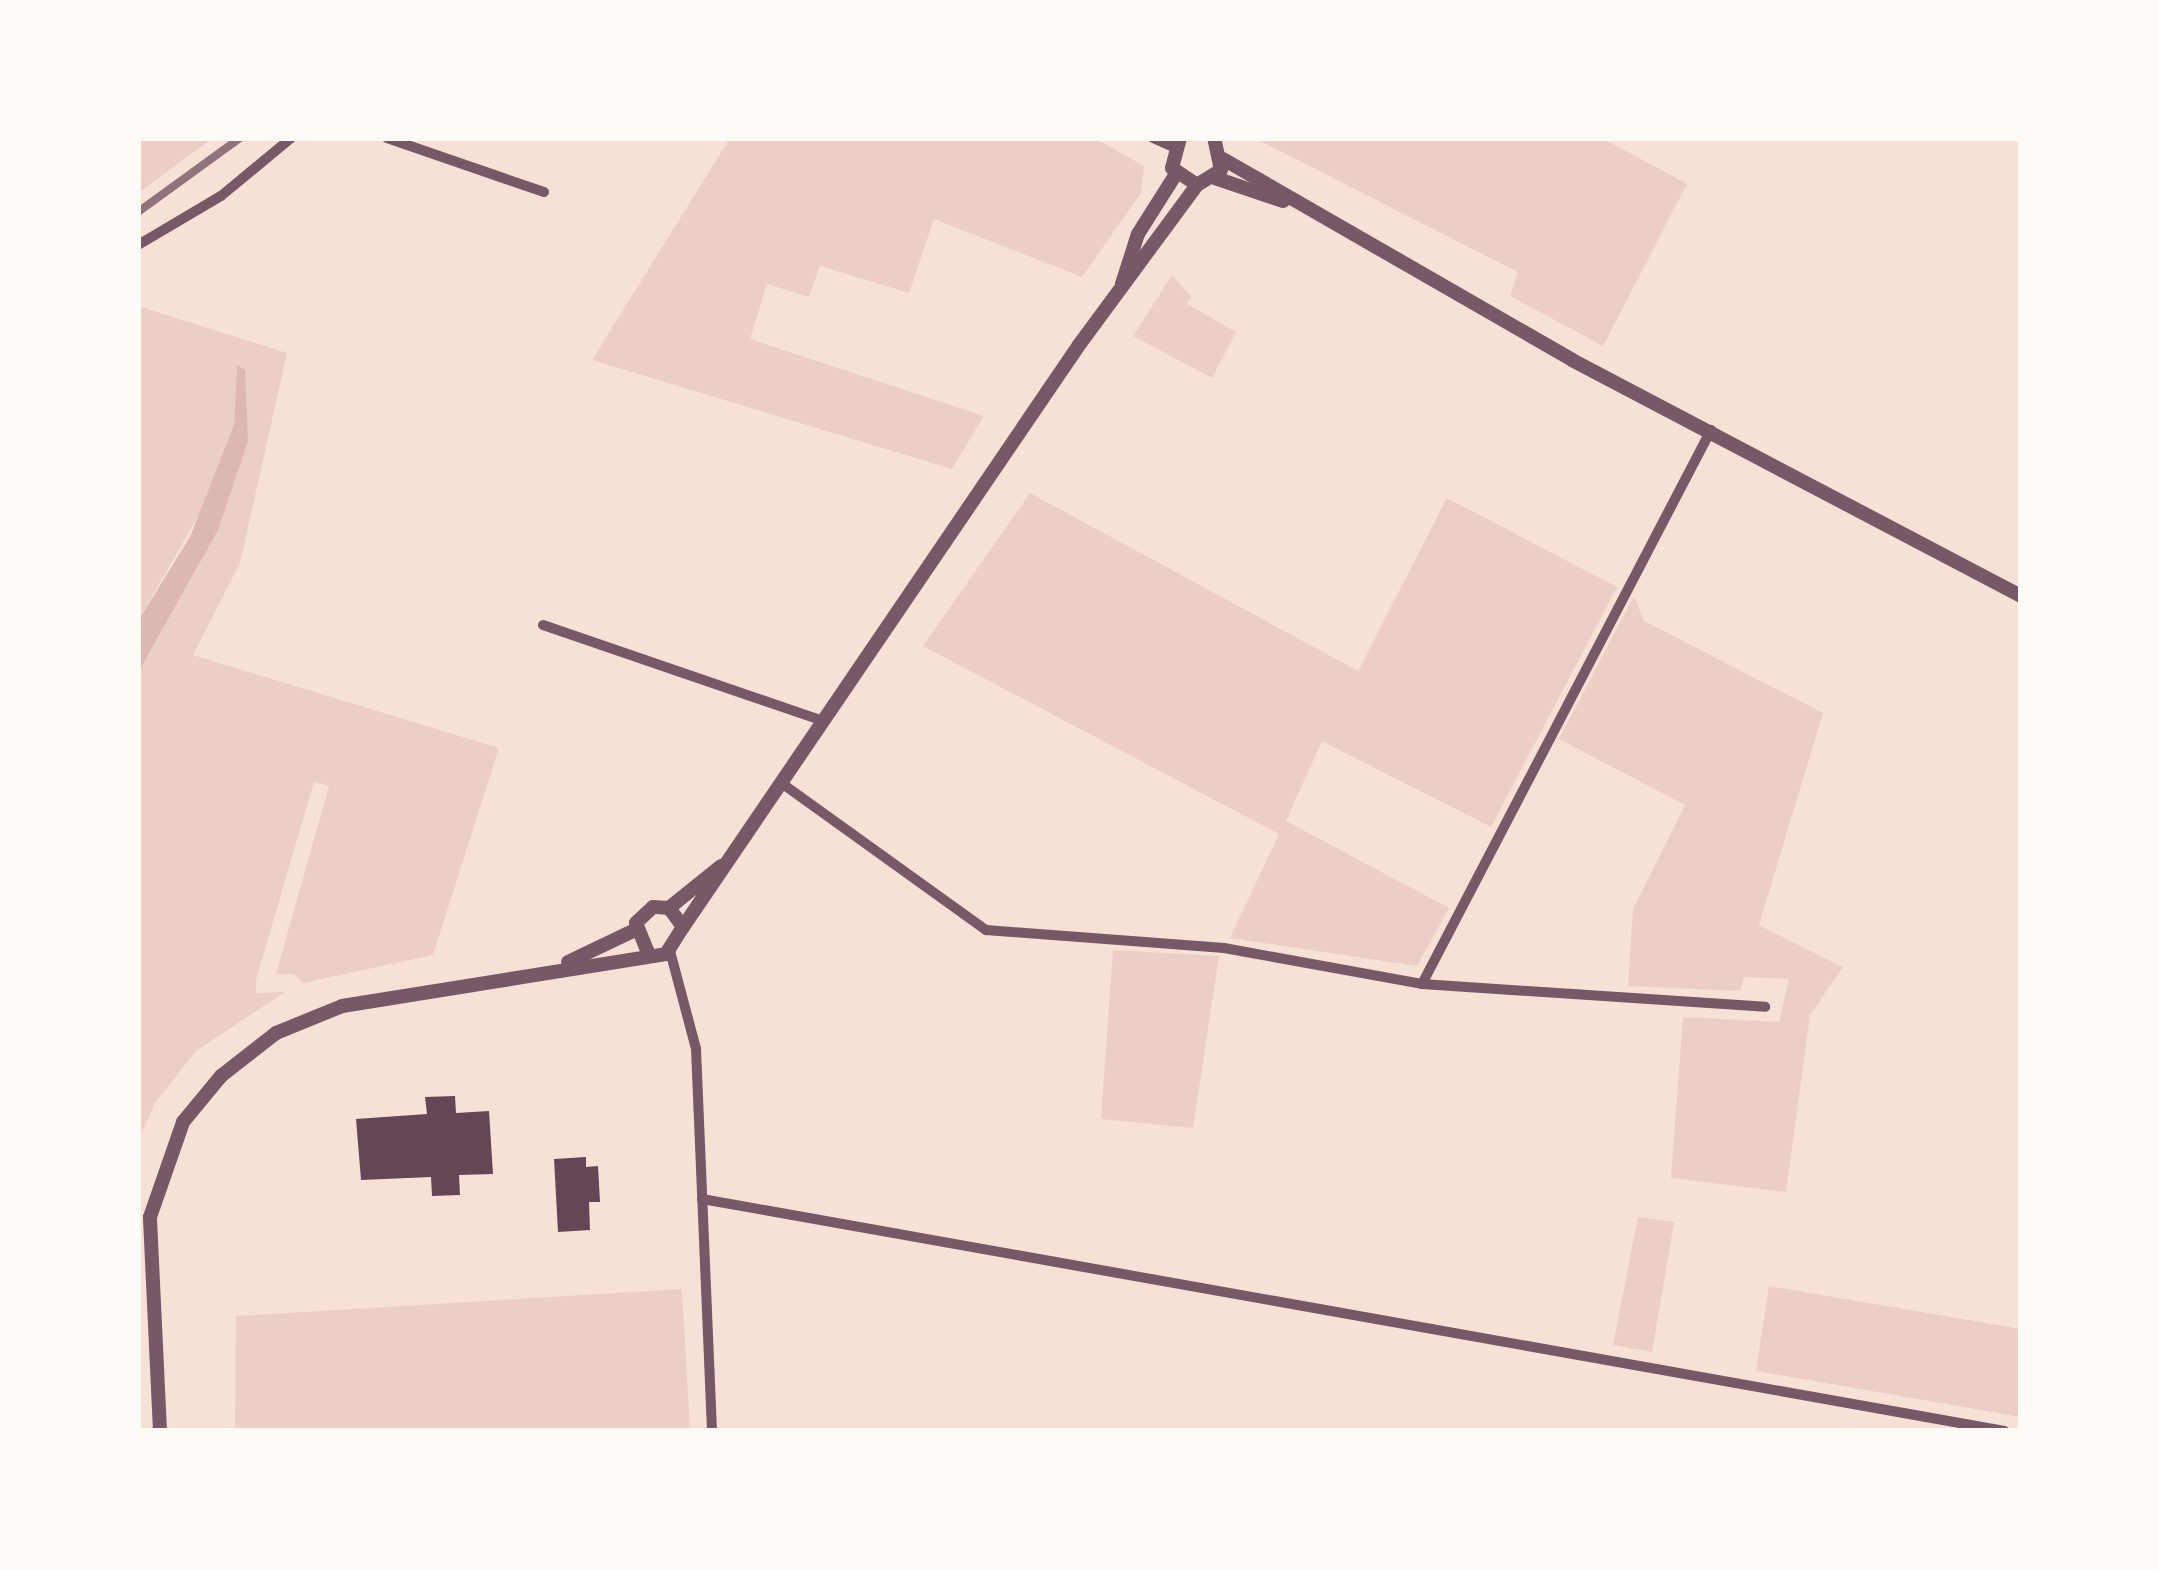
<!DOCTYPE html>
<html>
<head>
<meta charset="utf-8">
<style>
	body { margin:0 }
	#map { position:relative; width:2159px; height:1569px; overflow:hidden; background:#f7e1d7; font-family:Arial,sans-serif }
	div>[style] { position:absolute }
	.green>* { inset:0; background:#ebcfc5 }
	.water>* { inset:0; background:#dcb8b0 }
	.building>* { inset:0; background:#644757 }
	.minor>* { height:10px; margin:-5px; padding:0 5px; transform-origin:5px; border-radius:5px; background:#755966 }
	.tertiary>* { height:14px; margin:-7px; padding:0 7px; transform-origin:7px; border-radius:7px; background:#755966 }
	.rail>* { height:8px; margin:-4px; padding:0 4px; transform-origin:4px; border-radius:4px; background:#8f747c }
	span { translate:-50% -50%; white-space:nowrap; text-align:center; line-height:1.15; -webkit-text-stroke:12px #fffaf5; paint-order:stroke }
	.frame { position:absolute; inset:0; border:141px solid #fffaf5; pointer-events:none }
</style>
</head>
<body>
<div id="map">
	<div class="green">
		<i style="clip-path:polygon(138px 138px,213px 138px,138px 193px)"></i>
		<i style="clip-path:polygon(730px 138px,1094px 138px,1144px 166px,1141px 193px,1082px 277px,934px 219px,909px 293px,820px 266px,809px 297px,767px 284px,750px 339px,984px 416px,952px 469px,592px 360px)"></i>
		<i style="clip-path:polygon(1254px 138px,1602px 138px,1687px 184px,1603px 346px,1510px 296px,1518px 272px)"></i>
		<i style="clip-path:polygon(1172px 275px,1191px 297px,1187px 304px,1236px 332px,1212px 378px,1133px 336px)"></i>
		<i style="clip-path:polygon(138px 306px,287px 353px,240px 563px,193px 655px,499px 748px,433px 955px,303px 983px,294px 974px,276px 974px,329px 786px,314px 782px,256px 980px,256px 993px,285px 992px,196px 1051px,155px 1103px,138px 1141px,138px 673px,198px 566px,248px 441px,237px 366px,234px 425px,206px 502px,138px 621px)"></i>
		<i style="clip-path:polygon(1030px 493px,1358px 671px,1447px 498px,1617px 587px,1491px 827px,1322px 741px,1286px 821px,1449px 908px,1417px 966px,1230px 938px,1279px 834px,923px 646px)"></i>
		<i style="clip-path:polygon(1634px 596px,1644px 621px,1823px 713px,1759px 925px,1843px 967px,1810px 1015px,1786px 1192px,1671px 1178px,1683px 1017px,1779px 1022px,1789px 979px,1744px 977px,1740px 991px,1628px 986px,1633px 909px,1685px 805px,1559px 739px)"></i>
		<i style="clip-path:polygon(1113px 950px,1219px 956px,1193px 1128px,1101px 1119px)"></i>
		<i style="clip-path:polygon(1638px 1217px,1674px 1222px,1652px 1352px,1613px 1345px)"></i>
		<i style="clip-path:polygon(1769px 1286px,2021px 1329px,2021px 1417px,1756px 1371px)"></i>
		<i style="clip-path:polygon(682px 1289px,690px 1431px,235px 1431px,236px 1316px)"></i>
	</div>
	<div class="water">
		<i style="clip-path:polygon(237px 365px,245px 370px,248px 441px,218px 530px,138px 673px,138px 621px,190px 537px,234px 425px)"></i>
	</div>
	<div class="building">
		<i style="clip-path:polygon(455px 1096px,456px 1113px,489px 1111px,493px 1174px,459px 1175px,460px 1195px,432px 1196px,431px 1177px,361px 1180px,356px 1119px,427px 1114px,425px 1097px)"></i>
		<i style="clip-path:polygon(586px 1157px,586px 1167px,598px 1166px,600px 1202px,589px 1202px,590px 1230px,558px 1232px,554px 1159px)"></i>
	</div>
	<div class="minor">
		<i style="left:387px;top:138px;width:166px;rotate:19deg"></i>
		<i style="left:1153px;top:138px;width:22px;rotate:24deg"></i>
		<i style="left:138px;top:245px;width:96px;rotate:-30.6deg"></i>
		<i style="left:221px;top:196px;width:91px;rotate:-39.6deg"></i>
		<i style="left:543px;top:625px;width:296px;rotate:18.9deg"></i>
		<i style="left:780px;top:782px;width:254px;rotate:35.7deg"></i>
		<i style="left:986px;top:930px;width:239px;rotate:4.3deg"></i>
		<i style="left:1224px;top:948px;width:201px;rotate:10.3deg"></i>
		<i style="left:1422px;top:984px;width:344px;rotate:3.8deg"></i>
		<i style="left:670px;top:951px;width:101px;rotate:75.1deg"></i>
		<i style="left:696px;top:1049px;width:382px;rotate:87.6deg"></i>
		<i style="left:1422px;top:984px;width:625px;rotate:-62.45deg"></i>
		<i style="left:702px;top:1199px;width:1323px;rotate:10.1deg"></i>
	</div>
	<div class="tertiary">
		<i style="left:1180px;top:138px;width:31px;rotate:105deg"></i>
		<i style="left:1172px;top:168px;width:30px;rotate:34deg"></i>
		<i style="left:1197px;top:185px;width:28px;rotate:-32deg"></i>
		<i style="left:1221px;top:170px;width:33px;rotate:-102deg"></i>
		<i style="left:1223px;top:159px;width:403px;rotate:29.9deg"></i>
		<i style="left:1572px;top:360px;width:507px;rotate:27.73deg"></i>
		<i style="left:1215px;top:178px;width:72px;rotate:18.7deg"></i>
		<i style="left:1122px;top:284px;width:52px;rotate:-72.3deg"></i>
		<i style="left:1138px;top:234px;width:71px;rotate:-57.7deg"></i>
		<i style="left:669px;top:908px;width:67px;rotate:-38.9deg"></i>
		<i style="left:683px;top:927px;width:704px;rotate:-55.77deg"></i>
		<i style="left:1079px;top:345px;width:199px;rotate:-53.6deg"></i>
		<i style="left:568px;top:962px;width:74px;rotate:-25.5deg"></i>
		<i style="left:160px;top:1431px;width:214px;rotate:-92.7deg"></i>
		<i style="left:150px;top:1217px;width:101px;rotate:-70.8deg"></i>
		<i style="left:183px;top:1122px;width:60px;rotate:-50.4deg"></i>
		<i style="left:221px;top:1076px;width:70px;rotate:-38deg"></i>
		<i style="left:276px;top:1033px;width:71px;rotate:-22.2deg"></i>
		<i style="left:342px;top:1006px;width:328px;rotate:-9.1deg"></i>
		<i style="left:666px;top:954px;width:32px;rotate:-58deg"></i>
		<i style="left:683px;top:927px;width:24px;rotate:-126deg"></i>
		<i style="left:669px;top:908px;width:16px;rotate:-176deg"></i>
		<i style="left:653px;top:907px;width:23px;rotate:137deg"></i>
		<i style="left:636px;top:923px;width:31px;rotate:68deg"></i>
	</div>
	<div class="rail">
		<i style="left:138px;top:212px;width:126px;rotate:-36deg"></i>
	</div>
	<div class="frame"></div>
</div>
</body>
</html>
